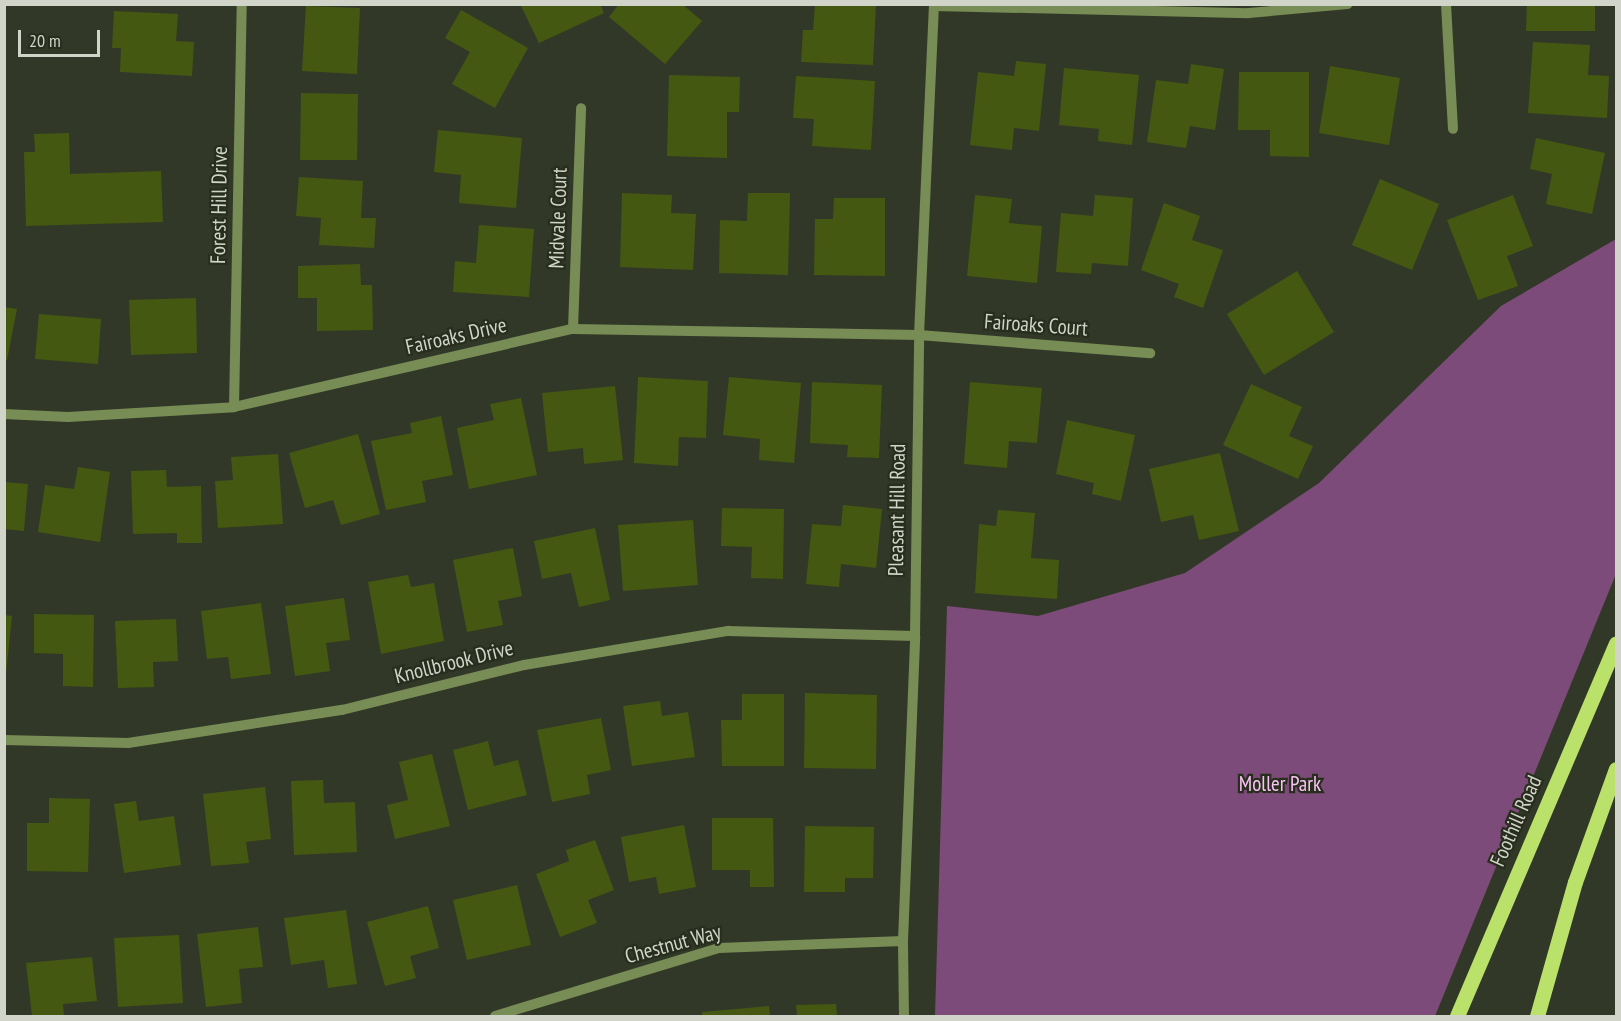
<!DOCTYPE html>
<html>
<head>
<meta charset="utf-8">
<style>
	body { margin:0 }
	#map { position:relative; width:1621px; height:1021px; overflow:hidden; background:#323827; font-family:"PT Sans Narrow",sans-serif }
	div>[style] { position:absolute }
	.green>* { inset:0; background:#7d4b79 }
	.building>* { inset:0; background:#445812 }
	.minor>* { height:10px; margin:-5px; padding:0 5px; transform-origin:5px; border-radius:5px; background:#788c55 }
	.major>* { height:15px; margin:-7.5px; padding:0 7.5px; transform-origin:7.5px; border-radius:7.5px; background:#bae26b }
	span { translate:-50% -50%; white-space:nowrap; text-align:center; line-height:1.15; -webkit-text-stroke:4.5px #282e1d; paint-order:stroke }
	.street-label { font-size:21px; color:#d0d4c9 }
	.park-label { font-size:21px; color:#f8c1f3 }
	.frame { position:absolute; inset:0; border:6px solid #d0d4c9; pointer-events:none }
	.scale { position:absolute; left:18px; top:30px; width:82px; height:27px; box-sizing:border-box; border:3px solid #d0d4c9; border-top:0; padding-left:8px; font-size:18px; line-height:21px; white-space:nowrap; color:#d0d4c9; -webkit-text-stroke:4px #282e1d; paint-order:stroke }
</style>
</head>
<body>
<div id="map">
	<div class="green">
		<i style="clip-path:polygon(1616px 239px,1616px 574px,1435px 1016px,935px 1016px,947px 606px,1038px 616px,1185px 573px,1319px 483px,1501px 306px)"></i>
	</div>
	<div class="building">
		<i style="clip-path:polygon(520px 4px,600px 4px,604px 13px,539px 43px)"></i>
		<i style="clip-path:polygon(619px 4px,682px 4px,702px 21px,665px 64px,609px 17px)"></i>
		<i style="clip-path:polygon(815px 4px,876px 4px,873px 65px,801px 62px,803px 30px,813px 30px)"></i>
		<i style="clip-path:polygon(1527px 4px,1595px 4px,1595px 31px,1526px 31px)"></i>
		<i style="clip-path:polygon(306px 6px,360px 8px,357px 74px,302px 71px)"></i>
		<i style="clip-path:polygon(461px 10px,528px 48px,495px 108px,452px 84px,470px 52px,445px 38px)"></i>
		<i style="clip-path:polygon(114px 11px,178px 14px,176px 41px,194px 42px,192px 76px,120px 72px,121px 48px,112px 48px)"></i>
		<i style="clip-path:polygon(1533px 42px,1590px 45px,1588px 75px,1609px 76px,1607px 118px,1528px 113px)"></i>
		<i style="clip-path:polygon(1016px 61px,1046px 64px,1039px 131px,1014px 128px,1012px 150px,970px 145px,978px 72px,1014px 76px)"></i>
		<i style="clip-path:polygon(1191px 64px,1224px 69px,1215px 130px,1190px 126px,1186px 148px,1147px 142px,1156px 80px,1188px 84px)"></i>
		<i style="clip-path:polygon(1330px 66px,1400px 78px,1389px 145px,1319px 133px)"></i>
		<i style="clip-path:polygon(1064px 68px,1139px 75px,1132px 145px,1098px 141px,1099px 129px,1059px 125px)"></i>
		<i style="clip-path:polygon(1239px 72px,1309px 72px,1309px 157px,1270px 156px,1270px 130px,1238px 130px)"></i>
		<i style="clip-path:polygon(669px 75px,740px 77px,739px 112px,727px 112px,727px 158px,667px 156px)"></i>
		<i style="clip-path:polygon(796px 76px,875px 81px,871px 150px,812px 146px,814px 119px,793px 118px)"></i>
		<i style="clip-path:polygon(301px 93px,358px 94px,357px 160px,300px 160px)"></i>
		<i style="clip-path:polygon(438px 130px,522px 138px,516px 208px,459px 203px,461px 175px,434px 172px)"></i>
		<i style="clip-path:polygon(69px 133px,70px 174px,161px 171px,163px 222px,26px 226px,24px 152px,35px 152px,34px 134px)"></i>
		<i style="clip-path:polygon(1536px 138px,1605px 153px,1592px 214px,1546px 204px,1552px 174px,1530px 169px)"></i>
		<i style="clip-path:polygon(299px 177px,363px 181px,361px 218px,376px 218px,374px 248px,319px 245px,321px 218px,296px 216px)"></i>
		<i style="clip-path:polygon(1380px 179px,1439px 204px,1412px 270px,1352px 245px)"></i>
		<i style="clip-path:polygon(622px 193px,672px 195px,671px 213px,696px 214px,693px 270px,620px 267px)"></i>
		<i style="clip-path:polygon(748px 193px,790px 193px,788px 275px,719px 273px,720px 220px,747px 221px)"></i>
		<i style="clip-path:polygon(975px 195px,1012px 199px,1009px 223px,1042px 226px,1037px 283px,967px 276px)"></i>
		<i style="clip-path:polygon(1095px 195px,1133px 198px,1128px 266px,1092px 263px,1091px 274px,1056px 272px,1061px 213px,1093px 216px)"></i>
		<i style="clip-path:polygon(1513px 195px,1533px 246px,1507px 256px,1518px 286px,1478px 300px,1447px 220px)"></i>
		<i style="clip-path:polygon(834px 198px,885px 198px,885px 276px,814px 275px,815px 219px,833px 219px)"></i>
		<i style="clip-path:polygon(1164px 203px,1200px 216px,1192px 240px,1223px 250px,1203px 308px,1174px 297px,1179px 284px,1141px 270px)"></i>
		<i style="clip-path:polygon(479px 225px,534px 229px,529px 297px,453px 292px,455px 261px,476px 263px)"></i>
		<i style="clip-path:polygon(360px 264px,361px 285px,372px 285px,373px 330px,317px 331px,317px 298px,298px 298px,298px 266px)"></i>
		<i style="clip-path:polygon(1297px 271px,1334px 332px,1264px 375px,1227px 314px)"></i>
		<i style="clip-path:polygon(196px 298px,197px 353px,131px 355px,129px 300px)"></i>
		<i style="clip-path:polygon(4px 307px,17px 309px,7px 360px,4px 359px)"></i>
		<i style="clip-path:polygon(39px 314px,101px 319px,98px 364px,35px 359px)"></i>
		<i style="clip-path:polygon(638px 377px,708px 381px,706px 438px,679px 437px,678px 466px,634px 463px)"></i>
		<i style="clip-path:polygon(729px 377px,801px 383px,794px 463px,759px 460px,760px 439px,723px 435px)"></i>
		<i style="clip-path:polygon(812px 382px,882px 385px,879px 458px,847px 457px,848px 445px,810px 443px)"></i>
		<i style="clip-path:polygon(970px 382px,1042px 388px,1037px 443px,1009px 441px,1007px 468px,964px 464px)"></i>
		<i style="clip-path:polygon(1251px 384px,1302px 407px,1289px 436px,1313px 446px,1298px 479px,1223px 445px)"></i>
		<i style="clip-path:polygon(615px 386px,623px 460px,584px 464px,583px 448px,548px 452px,542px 393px)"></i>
		<i style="clip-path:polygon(521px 398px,537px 475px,469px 489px,457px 428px,494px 420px,490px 404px)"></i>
		<i style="clip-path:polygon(441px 416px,453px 475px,422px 481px,426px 502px,386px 510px,371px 441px,412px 433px,410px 423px)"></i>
		<i style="clip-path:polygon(1067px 420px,1135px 435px,1121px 501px,1092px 494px,1094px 483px,1056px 474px)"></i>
		<i style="clip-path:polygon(358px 434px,380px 514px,341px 525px,333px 500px,305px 508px,289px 453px)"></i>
		<i style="clip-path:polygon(1220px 453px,1239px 531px,1199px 540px,1193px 515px,1161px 522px,1149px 469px)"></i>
		<i style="clip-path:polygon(278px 454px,283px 524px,218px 528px,215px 481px,233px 480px,231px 457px)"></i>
		<i style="clip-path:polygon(78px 467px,110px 472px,100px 542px,38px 532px,45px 485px,74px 489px)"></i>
		<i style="clip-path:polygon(166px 470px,167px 487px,201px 486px,202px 543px,177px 543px,177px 533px,133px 534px,131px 471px)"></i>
		<i style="clip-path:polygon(4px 482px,28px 484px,24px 531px,4px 529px)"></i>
		<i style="clip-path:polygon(843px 505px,882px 509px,876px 568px,841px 564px,839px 587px,806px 584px,812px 524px,841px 526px)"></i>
		<i style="clip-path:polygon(722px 508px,784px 509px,783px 579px,751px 578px,752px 547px,721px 546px)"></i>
		<i style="clip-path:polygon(998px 510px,1035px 513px,1031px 558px,1059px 560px,1057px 599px,975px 593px,979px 524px,996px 526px)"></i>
		<i style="clip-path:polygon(693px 520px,698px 585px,623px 591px,618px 525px)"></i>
		<i style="clip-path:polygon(595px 528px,610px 600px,579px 607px,571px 573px,542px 579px,534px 541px)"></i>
		<i style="clip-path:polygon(513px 548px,522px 596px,498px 601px,503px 625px,467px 632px,453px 560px)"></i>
		<i style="clip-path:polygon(408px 575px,411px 587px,434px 583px,444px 641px,381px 654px,368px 582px)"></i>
		<i style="clip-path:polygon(344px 598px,350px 640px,326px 643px,330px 671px,295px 676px,285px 606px)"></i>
		<i style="clip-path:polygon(261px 603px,271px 674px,231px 679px,228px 657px,207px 659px,201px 611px)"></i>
		<i style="clip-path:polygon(34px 614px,94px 615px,93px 687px,63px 686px,63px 654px,34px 653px)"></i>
		<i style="clip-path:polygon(4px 615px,12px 616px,6px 674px,4px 674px)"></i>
		<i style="clip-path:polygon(176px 619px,178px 661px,153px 662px,154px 687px,118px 688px,115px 621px)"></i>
		<i style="clip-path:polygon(805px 693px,877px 695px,876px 769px,804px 768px)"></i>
		<i style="clip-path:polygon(742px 694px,784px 694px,784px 766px,722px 766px,721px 720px,742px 720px)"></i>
		<i style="clip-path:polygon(660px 701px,662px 716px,688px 712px,695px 757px,632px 766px,623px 706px)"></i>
		<i style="clip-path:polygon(601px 718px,611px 770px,587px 775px,590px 794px,552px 802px,537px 730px)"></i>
		<i style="clip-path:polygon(488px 741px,494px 766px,518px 760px,527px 795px,468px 810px,453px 750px)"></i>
		<i style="clip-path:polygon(432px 754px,450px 826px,395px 839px,387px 805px,408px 800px,399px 762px)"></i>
		<i style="clip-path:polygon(323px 780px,324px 803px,355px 802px,357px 852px,294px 855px,291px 781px)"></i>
		<i style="clip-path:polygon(265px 787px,271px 839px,246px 842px,249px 863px,211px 866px,203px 794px)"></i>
		<i style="clip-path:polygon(49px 798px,90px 799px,88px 872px,27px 871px,27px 823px,49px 823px)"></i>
		<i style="clip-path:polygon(136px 801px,139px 821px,174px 816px,181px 865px,124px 873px,114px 804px)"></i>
		<i style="clip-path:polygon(712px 818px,773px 818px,774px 887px,750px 887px,750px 870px,712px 870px)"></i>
		<i style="clip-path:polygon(684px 825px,696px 887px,659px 894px,656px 877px,629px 882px,621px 837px)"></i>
		<i style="clip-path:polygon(805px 826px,874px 827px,873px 878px,845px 878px,845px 892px,804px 892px)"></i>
		<i style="clip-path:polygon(595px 840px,614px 890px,588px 900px,597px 923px,560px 937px,536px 874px,569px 861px,566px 850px)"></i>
		<i style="clip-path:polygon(517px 885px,531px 945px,467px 960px,453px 900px)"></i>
		<i style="clip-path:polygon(428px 906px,439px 948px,410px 956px,416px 978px,385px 986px,367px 922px)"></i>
		<i style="clip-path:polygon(346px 910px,357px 984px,328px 988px,324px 960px,291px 965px,284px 918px)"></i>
		<i style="clip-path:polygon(258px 927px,263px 967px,239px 969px,242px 1003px,206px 1007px,197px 934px)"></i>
		<i style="clip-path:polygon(179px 935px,183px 1003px,118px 1007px,114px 938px)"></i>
		<i style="clip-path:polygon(92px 957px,97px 1001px,63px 1004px,64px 1016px,32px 1016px,26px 963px)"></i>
		<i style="clip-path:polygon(836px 1004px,837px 1016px,797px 1016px,796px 1005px)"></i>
		<i style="clip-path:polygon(769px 1006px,770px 1016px,702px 1016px,702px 1012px)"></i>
	</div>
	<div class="minor">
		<i style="left:1446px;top:4px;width:125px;rotate:86.8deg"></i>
		<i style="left:934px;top:6px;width:315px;rotate:1.3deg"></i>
		<i style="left:1249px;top:13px;width:99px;rotate:-5.2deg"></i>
		<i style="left:573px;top:329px;width:221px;rotate:-87.9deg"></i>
		<i style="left:234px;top:407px;width:403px;rotate:-88.9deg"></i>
		<i style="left:4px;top:414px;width:64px;rotate:2.7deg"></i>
		<i style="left:68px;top:417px;width:166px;rotate:-3.4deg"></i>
		<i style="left:234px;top:407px;width:348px;rotate:-13deg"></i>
		<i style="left:573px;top:329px;width:346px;rotate:1deg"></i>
		<i style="left:919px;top:335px;width:232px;rotate:4.5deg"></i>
		<i style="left:4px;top:740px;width:124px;rotate:1.4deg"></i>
		<i style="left:128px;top:743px;width:217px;rotate:-8.8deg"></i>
		<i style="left:342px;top:710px;width:187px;rotate:-13.9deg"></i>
		<i style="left:524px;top:665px;width:207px;rotate:-9.5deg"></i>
		<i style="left:728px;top:631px;width:187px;rotate:1.5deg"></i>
		<i style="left:495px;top:1016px;width:234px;rotate:-16.9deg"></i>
		<i style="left:719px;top:948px;width:184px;rotate:-2.2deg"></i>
		<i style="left:904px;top:1016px;width:75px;rotate:-90.8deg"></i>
		<i style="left:903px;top:941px;width:305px;rotate:-87.7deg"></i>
		<i style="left:915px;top:636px;width:301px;rotate:-89.2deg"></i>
		<i style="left:919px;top:335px;width:331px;rotate:-87.4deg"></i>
	</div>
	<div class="major">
		<i style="left:1457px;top:1016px;width:405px;rotate:-66.9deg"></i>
		<i style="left:1537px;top:1016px;width:139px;rotate:-74.2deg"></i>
		<i style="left:1575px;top:882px;width:120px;rotate:-70.1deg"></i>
	</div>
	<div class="street-label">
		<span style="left:219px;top:205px;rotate:-89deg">Forest Hill Drive</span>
		<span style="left:558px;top:218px;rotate:-88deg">Midvale Court</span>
		<span style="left:1036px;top:325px;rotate:4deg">Fairoaks Court</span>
		<span style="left:456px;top:336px;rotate:-13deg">Fairoaks Drive</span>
		<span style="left:897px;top:510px;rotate:-89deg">Pleasant Hill Road</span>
		<span style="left:454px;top:662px;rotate:-14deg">Knollbrook Drive</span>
		<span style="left:1516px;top:821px;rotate:-66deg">Foothill Road</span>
		<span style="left:673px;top:944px;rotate:-15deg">Chestnut Way</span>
	</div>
	<div class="park-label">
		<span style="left:1280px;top:784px">Moller Park</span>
	</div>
	<div class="frame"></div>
	<div class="scale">20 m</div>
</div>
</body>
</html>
